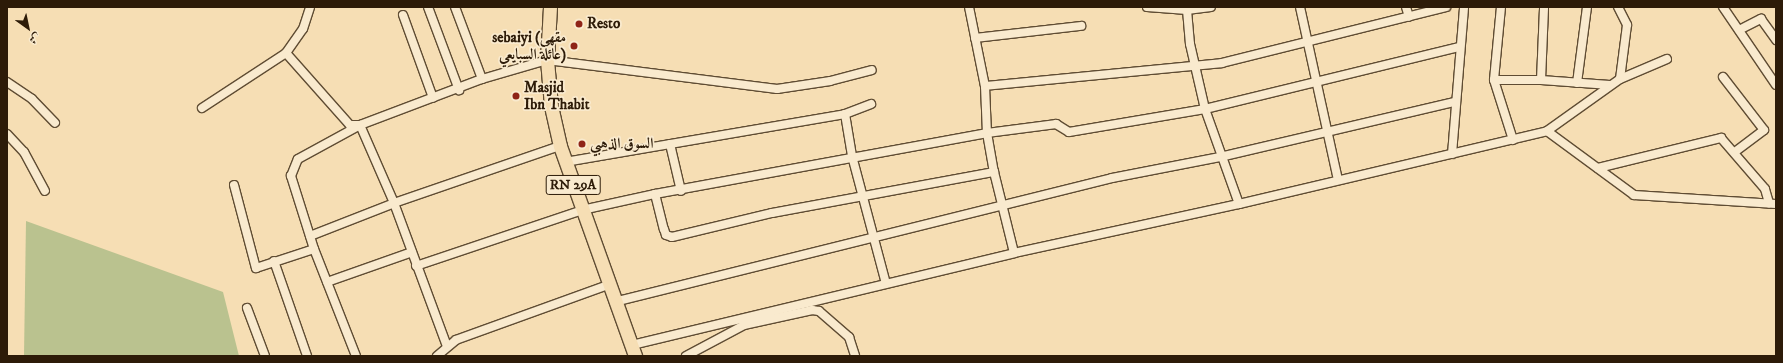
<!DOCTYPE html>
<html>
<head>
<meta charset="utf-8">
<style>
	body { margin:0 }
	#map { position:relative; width:1783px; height:363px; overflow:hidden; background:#f6deb4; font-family:"IM FELL DW Pica",Amiri,serif }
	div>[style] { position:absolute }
	.green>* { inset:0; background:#bac28f }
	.roads { filter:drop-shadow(1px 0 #5f4c33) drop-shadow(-1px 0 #5f4c33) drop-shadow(0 1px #5f4c33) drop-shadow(0 -1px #5f4c33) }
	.street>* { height:8px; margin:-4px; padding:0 4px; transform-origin:4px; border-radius:4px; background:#f9eace }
	.primary>* { height:13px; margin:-6.5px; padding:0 6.5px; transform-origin:6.5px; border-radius:6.5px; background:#f6deb4 }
	.dots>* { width:11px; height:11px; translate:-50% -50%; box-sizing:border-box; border:2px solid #f9eace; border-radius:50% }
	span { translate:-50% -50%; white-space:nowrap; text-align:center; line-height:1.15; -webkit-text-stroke:3.5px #f9eace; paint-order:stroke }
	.shield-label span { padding:1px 3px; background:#f9eace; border:1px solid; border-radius:3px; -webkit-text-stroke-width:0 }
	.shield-label { font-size:14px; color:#2d1b08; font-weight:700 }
	.poi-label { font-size:15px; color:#2d1b08; font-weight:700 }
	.left { translate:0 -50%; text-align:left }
	.right { translate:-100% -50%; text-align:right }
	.frame { position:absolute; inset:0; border:8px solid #2d1b08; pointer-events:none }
	.north { position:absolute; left:8px; top:8px; width:40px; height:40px; -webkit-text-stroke:3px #f9eace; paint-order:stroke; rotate:147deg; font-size:11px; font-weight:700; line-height:16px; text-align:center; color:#2d1b08 }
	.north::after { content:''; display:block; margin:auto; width:14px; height:18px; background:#2d1b08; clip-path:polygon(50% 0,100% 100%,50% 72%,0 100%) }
</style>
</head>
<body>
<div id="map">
	<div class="green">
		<i style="clip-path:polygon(26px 221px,223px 292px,239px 356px,24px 356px)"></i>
	</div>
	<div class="roads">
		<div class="street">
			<i style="left:428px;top:7px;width:89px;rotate:69.5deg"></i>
			<i style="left:455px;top:7px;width:77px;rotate:69.4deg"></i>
			<i style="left:969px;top:7px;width:81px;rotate:78.6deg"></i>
			<i style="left:985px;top:86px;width:47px;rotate:87.6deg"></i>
			<i style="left:987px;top:133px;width:40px;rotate:80deg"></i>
			<i style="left:994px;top:172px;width:83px;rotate:76.1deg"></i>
			<i style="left:1147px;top:7px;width:40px;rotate:4.3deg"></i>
			<i style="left:1187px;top:10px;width:24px;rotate:-7deg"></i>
			<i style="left:1300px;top:7px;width:177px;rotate:77.6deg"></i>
			<i style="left:1406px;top:7px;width:10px;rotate:73deg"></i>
			<i style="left:1501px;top:7px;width:73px;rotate:95.5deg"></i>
			<i style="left:1494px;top:80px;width:63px;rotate:72.4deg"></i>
			<i style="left:1618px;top:7px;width:20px;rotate:63deg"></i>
			<i style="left:1627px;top:25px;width:54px;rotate:97.4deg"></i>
			<i style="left:1723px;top:7px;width:94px;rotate:55.8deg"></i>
			<i style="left:1187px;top:10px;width:34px;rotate:85deg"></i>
			<i style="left:1190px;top:44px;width:67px;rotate:77deg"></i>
			<i style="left:1205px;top:109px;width:101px;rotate:70.3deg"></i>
			<i style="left:403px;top:15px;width:88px;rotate:70.1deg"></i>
			<i style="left:1739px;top:30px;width:25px;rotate:-27deg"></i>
			<i style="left:1761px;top:19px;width:26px;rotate:54deg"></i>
			<i style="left:975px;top:38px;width:107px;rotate:-6.5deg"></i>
			<i style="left:286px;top:53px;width:96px;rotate:48.4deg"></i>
			<i style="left:350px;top:125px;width:10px"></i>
			<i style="left:360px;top:125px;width:130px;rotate:-20.7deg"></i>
			<i style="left:482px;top:79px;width:68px;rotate:-16.3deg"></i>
			<i style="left:547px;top:60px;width:232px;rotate:7.2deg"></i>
			<i style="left:777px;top:89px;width:54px;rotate:-8.6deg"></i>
			<i style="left:830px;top:81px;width:43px;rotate:-14.7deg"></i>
			<i style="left:1723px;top:77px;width:67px;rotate:52.3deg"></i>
			<i style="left:1764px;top:130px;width:36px;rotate:143deg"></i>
			<i style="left:1494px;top:80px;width:47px"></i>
			<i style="left:1541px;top:80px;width:69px;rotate:4.1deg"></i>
			<i style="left:1541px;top:80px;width:73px;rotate:-87.6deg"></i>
			<i style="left:7px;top:82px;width:30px;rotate:34deg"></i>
			<i style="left:32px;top:99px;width:33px;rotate:46deg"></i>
			<i style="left:1577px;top:83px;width:77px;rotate:-82.5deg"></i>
			<i style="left:985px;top:86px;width:238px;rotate:-5.5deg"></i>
			<i style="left:1222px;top:63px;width:231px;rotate:-14deg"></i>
			<i style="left:202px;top:108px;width:100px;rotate:-33.2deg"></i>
			<i style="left:286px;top:53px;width:29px;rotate:-55deg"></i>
			<i style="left:303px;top:29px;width:23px;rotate:-72deg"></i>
			<i style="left:845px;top:114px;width:43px;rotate:80.5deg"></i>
			<i style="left:852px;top:156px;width:132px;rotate:75.1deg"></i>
			<i style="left:1547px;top:131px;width:90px;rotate:-35.5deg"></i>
			<i style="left:1620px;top:79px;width:51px;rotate:-23.1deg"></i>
			<i style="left:7px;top:134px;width:25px;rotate:47deg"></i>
			<i style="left:24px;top:152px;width:44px;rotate:61.7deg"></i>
			<i style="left:670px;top:144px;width:48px;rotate:76.8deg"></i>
			<i style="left:1452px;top:154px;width:147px;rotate:-85.3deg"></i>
			<i style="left:565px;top:162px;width:284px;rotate:-9.7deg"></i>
			<i style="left:845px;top:114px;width:28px;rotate:-21deg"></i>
			<i style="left:1598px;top:168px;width:127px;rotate:-13.7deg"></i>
			<i style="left:1721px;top:138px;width:67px;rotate:49.2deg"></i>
			<i style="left:1765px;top:189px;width:15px;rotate:74deg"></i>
			<i style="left:234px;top:185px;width:86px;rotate:75.2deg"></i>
			<i style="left:256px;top:268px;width:61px;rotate:-18.1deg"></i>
			<i style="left:655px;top:194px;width:36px;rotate:76deg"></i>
			<i style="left:664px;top:229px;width:6px;rotate:72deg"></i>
			<i style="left:666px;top:235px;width:6px;rotate:18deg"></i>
			<i style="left:672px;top:237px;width:103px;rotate:-13.5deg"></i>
			<i style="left:772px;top:213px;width:226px;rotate:-10.5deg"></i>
			<i style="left:310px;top:236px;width:90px;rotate:-21.4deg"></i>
			<i style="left:394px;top:203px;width:176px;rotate:-19deg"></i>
			<i style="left:274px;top:261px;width:101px;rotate:70.8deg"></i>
			<i style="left:416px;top:266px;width:175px;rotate:-18.6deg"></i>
			<i style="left:582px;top:210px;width:75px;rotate:-12.4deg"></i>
			<i style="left:655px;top:194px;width:338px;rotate:-10.4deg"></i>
			<i style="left:987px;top:133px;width:70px;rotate:-7.4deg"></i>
			<i style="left:1056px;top:124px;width:15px;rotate:32deg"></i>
			<i style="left:1069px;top:132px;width:138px;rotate:-9.6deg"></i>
			<i style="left:1205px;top:109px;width:262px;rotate:-13.7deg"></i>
			<i style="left:327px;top:282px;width:90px;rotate:-19.4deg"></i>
			<i style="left:614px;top:302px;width:513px;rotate:-13.98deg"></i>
			<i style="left:1112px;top:178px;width:110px;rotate:-11deg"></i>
			<i style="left:1220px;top:157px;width:241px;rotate:-13.2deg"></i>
			<i style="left:247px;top:308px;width:51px;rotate:69.4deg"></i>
			<i style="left:632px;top:345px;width:393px;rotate:-13.5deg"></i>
			<i style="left:1014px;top:253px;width:230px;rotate:-12.3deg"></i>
			<i style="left:1239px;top:204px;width:317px;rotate:-13.3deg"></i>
			<i style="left:1547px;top:131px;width:108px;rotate:36.3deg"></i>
			<i style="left:1634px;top:195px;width:142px;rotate:3.6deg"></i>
			<i style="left:356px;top:356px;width:115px;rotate:-111.4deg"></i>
			<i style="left:314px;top:249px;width:77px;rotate:-107.5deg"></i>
			<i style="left:291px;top:176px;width:18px;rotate:-68deg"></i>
			<i style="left:298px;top:159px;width:71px;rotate:-28.7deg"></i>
			<i style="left:360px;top:125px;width:85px;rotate:66.4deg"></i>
			<i style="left:394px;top:203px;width:153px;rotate:69.7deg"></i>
			<i style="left:437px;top:356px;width:25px;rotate:-40deg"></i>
			<i style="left:456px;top:340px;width:162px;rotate:-19.9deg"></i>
			<i style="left:686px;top:356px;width:66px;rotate:-28.1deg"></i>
			<i style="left:744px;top:325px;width:70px;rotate:-12.4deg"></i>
			<i style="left:812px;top:310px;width:7px;rotate:8deg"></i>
			<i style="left:819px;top:311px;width:40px;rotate:41deg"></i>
			<i style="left:849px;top:337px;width:20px;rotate:72deg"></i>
		</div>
		<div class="primary">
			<i style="left:550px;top:7px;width:53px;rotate:93.2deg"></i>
			<i style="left:547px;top:60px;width:46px;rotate:85deg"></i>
			<i style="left:551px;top:106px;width:41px;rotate:77.3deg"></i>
			<i style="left:560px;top:146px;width:223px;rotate:70.3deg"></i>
		</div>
	</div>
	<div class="dots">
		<i style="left:579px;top:24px;background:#8f2418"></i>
		<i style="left:574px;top:46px;background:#8f2418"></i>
		<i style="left:516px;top:96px;background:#8f2418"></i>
		<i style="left:582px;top:144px;background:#8f2418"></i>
	</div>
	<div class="shield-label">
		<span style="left:573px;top:185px">RN 29A</span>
	</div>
	<div class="poi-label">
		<span class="left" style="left:587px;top:24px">Resto</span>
		<span class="right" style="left:566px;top:46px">sebaiyi (مقهى<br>عائلة السبايعي)</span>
		<span class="left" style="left:524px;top:96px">Masjid<br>Ibn Thabit</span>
		<span class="left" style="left:590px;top:144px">السوق الذهبي</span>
	</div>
	<div class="frame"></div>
	<div class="north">ش</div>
</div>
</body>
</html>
